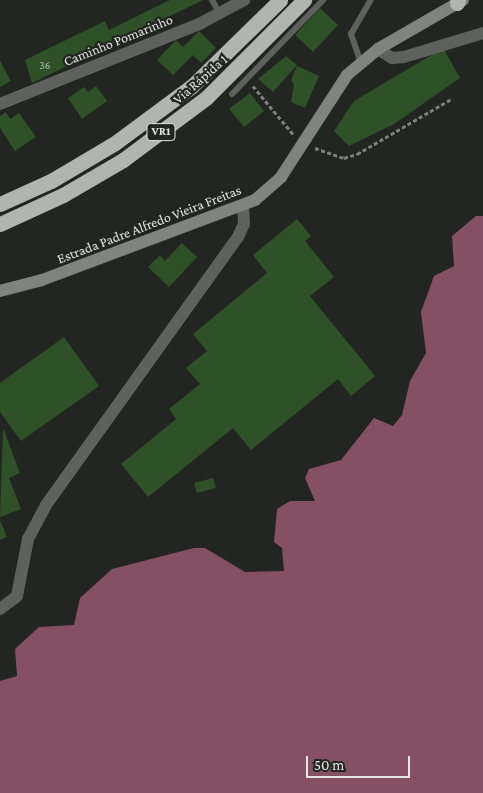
<!DOCTYPE html>
<html>
<head>
<meta charset="utf-8">
<style>
	body { margin:0 }
	#map { position:relative; width:483px; height:793px; overflow:hidden; background:#222521; font-family:"Crimson Pro",serif }
	div>[style] { position:absolute }
	.water>* { inset:0; background:#865064 }
	.building>* { inset:0; background:#2f5128 }
	.path>* { height:2.5px; margin-top:-1.25px; transform-origin:0; background:repeating-linear-gradient(90deg,#7d807c 0 4px,transparent 0 6.5px) }
	.lane>* { height:6px; margin:-3px; padding:0 3px; transform-origin:3px; border-radius:3px; background:#5f615f }
	.street>* { height:12px; margin:-6px; padding:0 6px; transform-origin:6px; border-radius:6px; background:#5f615f }
	.secondary>* { height:12px; margin:-6px; padding:0 6px; transform-origin:6px; border-radius:6px; background:#808380 }
	.highway>* { height:15px; margin:-7.5px; padding:0 7.5px; transform-origin:7.5px; border-radius:7.5px; background:#b1b5b0 }
	span { translate:-50% -50%; white-space:nowrap; text-align:center; line-height:1.15; -webkit-text-stroke:4.5px #222521; paint-order:stroke }
	.number-label { font-size:11px; color:#b6c0b4 }
	.number-label span { -webkit-text-stroke-width:0 }
	.shield-label span { padding:1px 4px; background:#222521; border:1px solid; border-radius:4px; -webkit-text-stroke-width:0 }
	.shield-label { font-size:12px; color:#e3e5e2; font-weight:700 }
	.street-label { font-size:14px; color:#e3e5e2 }
	.scale { position:absolute; left:306px; top:756px; width:104px; height:22px; box-sizing:border-box; border:2px solid #e3e5e2; border-top:0; padding-left:6px; font-size:15px; line-height:18px; white-space:nowrap; color:#e3e5e2; -webkit-text-stroke:4px #222521; paint-order:stroke }
</style>
</head>
<body>
<div id="map">
	<div class="water">
		<i style="clip-path:polygon(476px 216px,483px 216px,483px 793px,0 793px,0 681px,17px 676px,15px 649px,39px 627px,74px 625px,80px 598px,112px 569px,194px 548px,205px 548px,245px 572px,284px 571px,282px 548px,274px 542px,277px 509px,290px 501px,315px 501px,305px 478px,309px 469px,341px 460px,374px 418px,393px 426px,402px 415px,410px 381px,426px 353px,421px 312px,434px 276px,454px 266px,452px 236px)"></i>
	</div>
	<div class="building">
		<i style="clip-path:polygon(170px 0,203px 0,32px 83px,25px 60px,105px 21px,109px 30px)"></i>
		<i style="clip-path:polygon(320px 8px,338px 25px,313px 52px,295px 35px)"></i>
		<i style="clip-path:polygon(199px 31px,216px 48px,201px 63px,193px 55px,173px 75px,157px 60px,176px 40px,183px 47px)"></i>
		<i style="clip-path:polygon(443px 48px,460px 78px,394px 124px,349px 146px,334px 131px,354px 101px)"></i>
		<i style="clip-path:polygon(286px 56px,297px 65px,273px 92px,258px 79px)"></i>
		<i style="clip-path:polygon(0 61px,11px 81px,0 87px)"></i>
		<i style="clip-path:polygon(297px 66px,319px 76px,305px 108px,291px 102px,294px 84px,291px 80px)"></i>
		<i style="clip-path:polygon(96px 86px,107px 101px,82px 119px,68px 98px,84px 87px,88px 92px)"></i>
		<i style="clip-path:polygon(250px 93px,264px 111px,244px 127px,229px 109px)"></i>
		<i style="clip-path:polygon(6px 112px,10px 119px,19px 113px,36px 137px,15px 151px,0 128px,0 116px)"></i>
		<i style="clip-path:polygon(297px 219px,311px 236px,305px 241px,334px 277px,310px 296px,375px 376px,351px 396px,338px 379px,251px 450px,233px 428px,148px 497px,121px 464px,176px 419px,169px 409px,200px 384px,186px 368px,207px 351px,193px 334px,267px 273px,253px 255px)"></i>
		<i style="clip-path:polygon(182px 243px,197px 257px,169px 287px,148px 267px,160px 255px,165px 261px)"></i>
		<i style="clip-path:polygon(64px 337px,99px 386px,21px 441px,0 412px,0 383px)"></i>
		<i style="clip-path:polygon(3px 428px,20px 473px,9px 478px,21px 509px,0 517px)"></i>
		<i style="clip-path:polygon(213px 478px,216px 488px,197px 493px,194px 483px)"></i>
		<i style="clip-path:polygon(0 520px,7px 537px,0 540px)"></i>
	</div>
	<div class="path">
		<i style="left:253px;top:86px;width:64px;rotate:50.1deg"></i>
		<i style="left:315px;top:148px;width:31px;rotate:19deg"></i>
		<i style="left:344px;top:158px;width:14px;rotate:-17deg"></i>
		<i style="left:357px;top:154px;width:109px;rotate:-30.3deg"></i>
	</div>
	<div class="lane">
		<i style="left:212px;top:0;width:8px;rotate:60deg"></i>
		<i style="left:361px;top:63px;width:31px;rotate:-109deg"></i>
		<i style="left:351px;top:34px;width:39px;rotate:-60deg"></i>
		<i style="left:232px;top:94px;width:131px;rotate:-45.9deg"></i>
	</div>
	<div class="street">
		<i style="left:378px;top:49px;width:17px;rotate:33deg"></i>
		<i style="left:392px;top:58px;width:12px;rotate:-5deg"></i>
		<i style="left:404px;top:57px;width:83px;rotate:-16.9deg"></i>
		<i style="left:0;top:104px;width:217px;rotate:-21.9deg"></i>
		<i style="left:201px;top:23px;width:49px;rotate:-28.1deg"></i>
		<i style="left:0;top:609px;width:21px;rotate:-37deg"></i>
		<i style="left:17px;top:596px;width:58px;rotate:-79.1deg"></i>
		<i style="left:28px;top:539px;width:38px;rotate:-62deg"></i>
		<i style="left:46px;top:505px;width:330px;rotate:-54.4deg"></i>
		<i style="left:238px;top:237px;width:14px;rotate:-65deg"></i>
		<i style="left:244px;top:224px;width:18px;rotate:-93deg"></i>
	</div>
	<div class="secondary">
		<i style="left:0;top:291px;width:43px;rotate:-14.7deg"></i>
		<i style="left:42px;top:280px;width:228px;rotate:-20.6deg"></i>
		<i style="left:255px;top:200px;width:35px;rotate:-41deg"></i>
		<i style="left:281px;top:177px;width:121px;rotate:-57.1deg"></i>
		<i style="left:347px;top:75px;width:40px;rotate:-40deg"></i>
		<i style="left:378px;top:49px;width:98px;rotate:-30deg"></i>
	</div>
	<div class="highway">
		<i style="left:457px;top:3px;width:3px;rotate:-72deg"></i>
		<i style="left:0;top:204px;width:56px;rotate:-24.3deg"></i>
		<i style="left:51px;top:181px;width:74px;rotate:-30.7deg"></i>
		<i style="left:115px;top:143px;width:96px;rotate:-36.5deg"></i>
		<i style="left:192px;top:86px;width:123px;rotate:-44.3deg"></i>
		<i style="left:0;top:224px;width:69px;rotate:-24.7deg"></i>
		<i style="left:63px;top:195px;width:69px;rotate:-30.3deg"></i>
		<i style="left:123px;top:160px;width:104px;rotate:-36.8deg"></i>
		<i style="left:206px;top:98px;width:139px;rotate:-45deg"></i>
	</div>
	<div class="number-label">
		<span style="left:45px;top:65px">36</span>
	</div>
	<div class="shield-label">
		<span style="left:161px;top:132px">VR1</span>
	</div>
	<div class="street-label">
		<span style="left:118px;top:40px;rotate:-22deg">Caminho Pomarinho</span>
		<span style="left:200px;top:79px;rotate:-41deg">Via Rápida 1</span>
		<span style="left:149px;top:224px;rotate:-21deg">Estrada Padre Alfredo Vieira Freitas</span>
	</div>
	<div class="scale">50 m</div>
</div>
</body>
</html>
